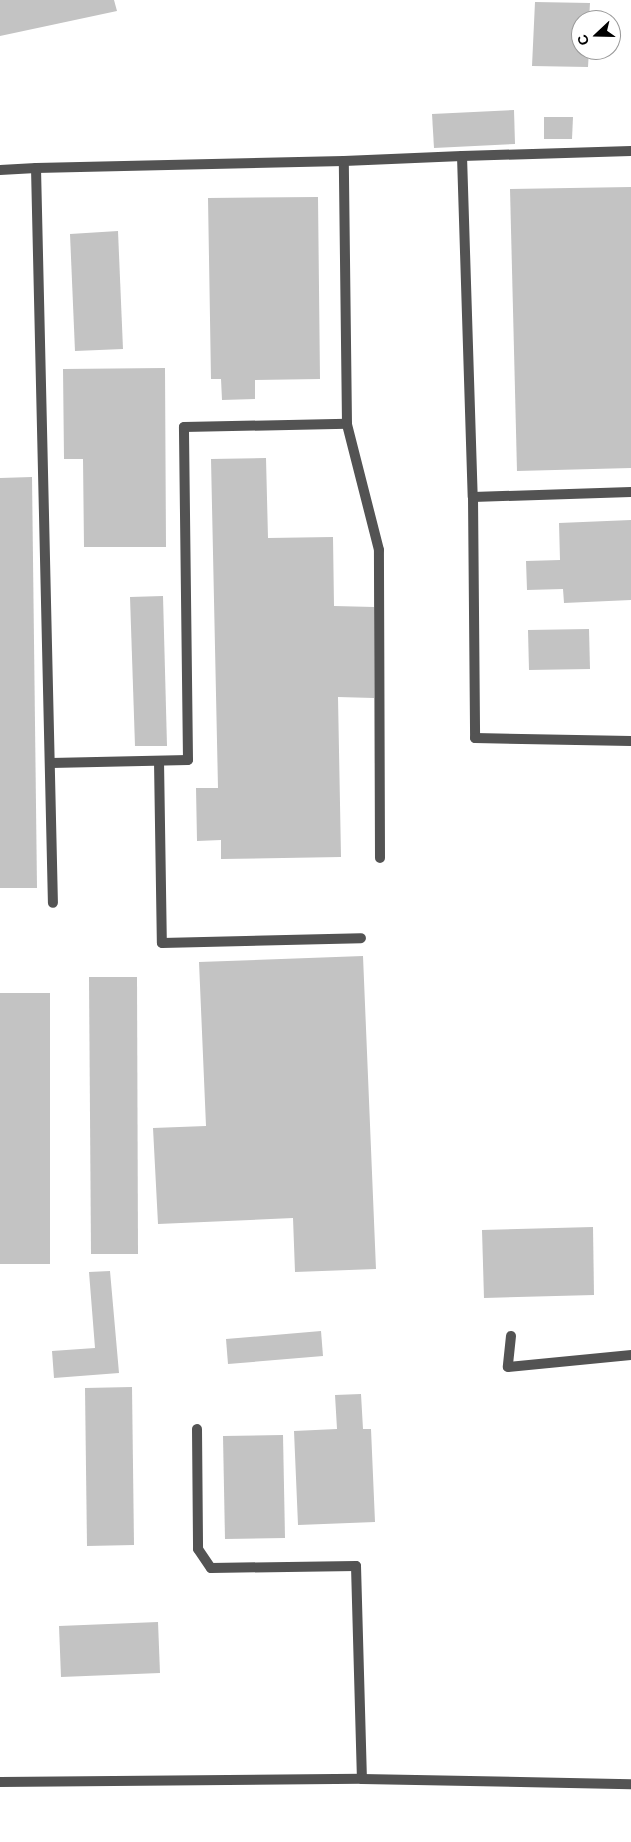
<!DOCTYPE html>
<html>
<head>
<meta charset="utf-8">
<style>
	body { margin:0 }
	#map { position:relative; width:631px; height:1842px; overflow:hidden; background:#fff; font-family:"Work Sans",sans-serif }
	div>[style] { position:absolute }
	.building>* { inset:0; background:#c3c3c3 }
	.service>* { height:10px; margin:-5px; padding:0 5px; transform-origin:5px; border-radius:5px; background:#535353 }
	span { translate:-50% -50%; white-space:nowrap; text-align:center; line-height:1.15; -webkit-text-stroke:4px #fff; paint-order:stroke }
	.north { position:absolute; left:571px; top:10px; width:50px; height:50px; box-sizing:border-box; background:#fff; border:1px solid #999; border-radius:50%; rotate:249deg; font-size:14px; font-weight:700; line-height:20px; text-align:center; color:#000 }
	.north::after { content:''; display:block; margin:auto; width:18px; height:22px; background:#000; clip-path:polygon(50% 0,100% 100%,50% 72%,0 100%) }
</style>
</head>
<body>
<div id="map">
	<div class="building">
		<i style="clip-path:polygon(0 0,114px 0,117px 11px,0 36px)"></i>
		<i style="clip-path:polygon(535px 2px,590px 3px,589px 20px,581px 20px,581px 50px,589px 50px,588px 67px,532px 66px)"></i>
		<i style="clip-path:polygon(514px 110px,515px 144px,434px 148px,432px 114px)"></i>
		<i style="clip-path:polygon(544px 117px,573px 117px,572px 139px,544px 139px)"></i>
		<i style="clip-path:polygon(631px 187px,631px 468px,517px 471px,510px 189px)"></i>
		<i style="clip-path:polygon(318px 197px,320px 379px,255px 380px,255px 399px,222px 400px,221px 379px,211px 379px,208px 198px)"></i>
		<i style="clip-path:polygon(118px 231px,123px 349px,75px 351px,70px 234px)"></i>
		<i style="clip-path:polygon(165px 368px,166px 547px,84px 547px,83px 459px,64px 459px,63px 369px)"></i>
		<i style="clip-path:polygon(266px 458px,268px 538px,333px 537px,334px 606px,374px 607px,374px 698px,338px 697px,341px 857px,221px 859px,221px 840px,197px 841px,196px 788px,218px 788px,211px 459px)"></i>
		<i style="clip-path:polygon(32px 477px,37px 888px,0 888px,0 478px)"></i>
		<i style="clip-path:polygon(631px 520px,631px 600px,564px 603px,563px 589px,527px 590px,526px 561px,560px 560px,559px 523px)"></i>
		<i style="clip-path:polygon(163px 596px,167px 746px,135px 746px,130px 597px)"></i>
		<i style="clip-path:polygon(589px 629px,590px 669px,529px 670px,528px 630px)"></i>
		<i style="clip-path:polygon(363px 956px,376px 1269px,295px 1272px,293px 1218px,158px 1224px,153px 1128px,206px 1126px,199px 962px)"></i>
		<i style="clip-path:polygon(89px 977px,137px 977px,138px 1254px,91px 1254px)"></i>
		<i style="clip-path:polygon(0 993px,50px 993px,50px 1264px,0 1264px)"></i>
		<i style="clip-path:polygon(593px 1227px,594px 1295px,484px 1298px,482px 1230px)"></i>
		<i style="clip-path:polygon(110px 1271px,119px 1373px,54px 1378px,52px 1351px,95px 1348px,89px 1272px)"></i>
		<i style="clip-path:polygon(321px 1331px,323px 1356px,228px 1364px,226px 1339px)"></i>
		<i style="clip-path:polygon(132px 1387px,134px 1545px,87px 1546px,85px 1388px)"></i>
		<i style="clip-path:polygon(361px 1394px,363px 1429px,371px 1429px,375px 1522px,298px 1525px,294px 1431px,337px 1429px,335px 1395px)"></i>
		<i style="clip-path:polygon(283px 1435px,285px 1538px,225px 1539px,223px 1436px)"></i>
		<i style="clip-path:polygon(158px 1622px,160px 1673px,61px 1677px,59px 1626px)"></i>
	</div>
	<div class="service">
		<i style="left:631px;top:151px;width:169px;rotate:178.3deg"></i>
		<i style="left:462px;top:156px;width:341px;rotate:88.2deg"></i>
		<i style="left:473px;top:497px;width:158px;rotate:-1.8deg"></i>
		<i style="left:36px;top:168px;width:308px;rotate:-1.3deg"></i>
		<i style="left:0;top:170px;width:36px;rotate:-3deg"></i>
		<i style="left:36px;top:168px;width:735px;rotate:88.68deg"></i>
		<i style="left:473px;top:497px;width:241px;rotate:89.5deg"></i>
		<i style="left:475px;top:738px;width:156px;rotate:1.1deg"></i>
		<i style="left:159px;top:761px;width:182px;rotate:89.1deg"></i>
		<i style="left:162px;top:943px;width:199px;rotate:-1.4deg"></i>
		<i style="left:51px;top:763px;width:137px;rotate:-1.3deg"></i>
		<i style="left:188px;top:760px;width:333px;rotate:-90.7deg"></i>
		<i style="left:184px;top:427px;width:163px;rotate:-1.1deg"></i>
		<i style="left:380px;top:858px;width:308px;rotate:-90.2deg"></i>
		<i style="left:379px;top:550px;width:130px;rotate:-104.3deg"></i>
		<i style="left:347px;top:424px;width:263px;rotate:-90.7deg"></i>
		<i style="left:344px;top:161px;width:118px;rotate:-2.4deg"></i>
		<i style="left:511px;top:1336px;width:31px;rotate:96deg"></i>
		<i style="left:508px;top:1367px;width:124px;rotate:-5.6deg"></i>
		<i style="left:197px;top:1429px;width:120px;rotate:89.5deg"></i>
		<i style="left:198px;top:1549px;width:23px;rotate:56deg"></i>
		<i style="left:211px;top:1568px;width:145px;rotate:-0.8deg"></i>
		<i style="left:356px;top:1566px;width:213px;rotate:88.4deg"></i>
		<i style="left:0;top:1782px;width:362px;rotate:-0.5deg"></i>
		<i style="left:362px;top:1779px;width:269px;rotate:1.1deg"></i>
	</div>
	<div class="north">С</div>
</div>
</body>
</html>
